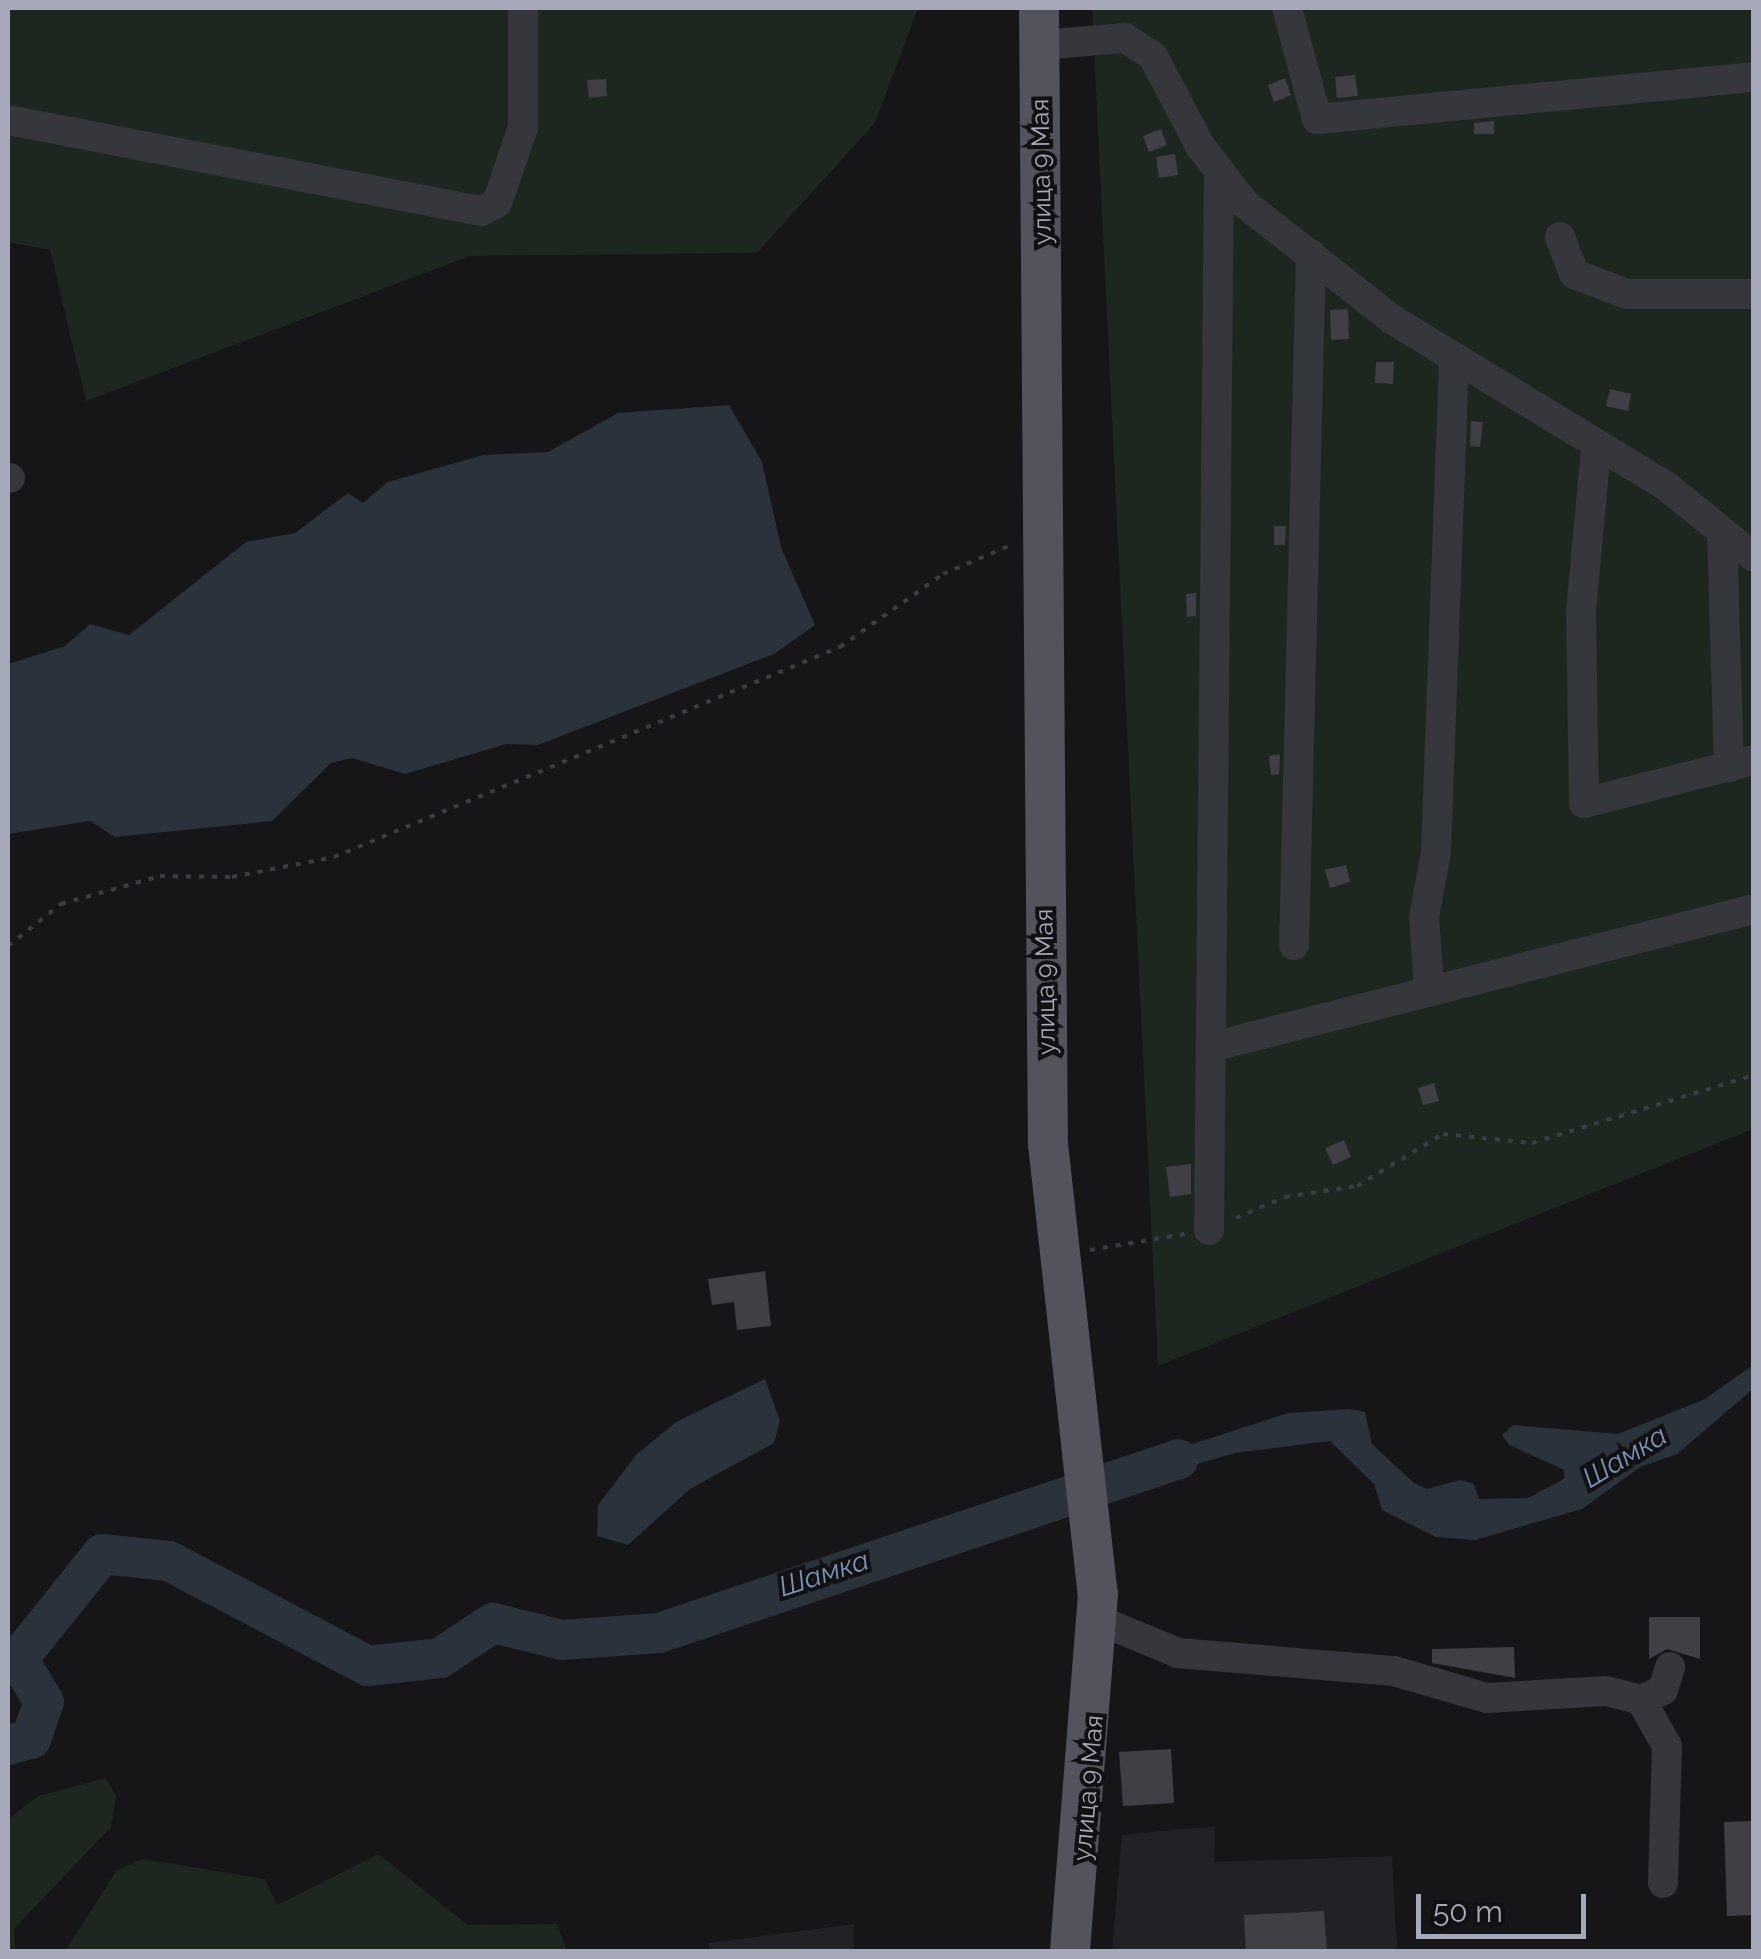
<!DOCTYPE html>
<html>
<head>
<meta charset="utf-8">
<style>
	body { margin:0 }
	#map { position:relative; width:1761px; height:1959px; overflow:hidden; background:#161518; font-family:Raleway,sans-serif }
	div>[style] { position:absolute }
	.built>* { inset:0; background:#222125 }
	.green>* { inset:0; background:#1d261f }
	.water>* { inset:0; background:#2a323c }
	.river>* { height:40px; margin:-20px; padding:0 20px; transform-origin:20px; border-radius:20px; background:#2a323c }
	.building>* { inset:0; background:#403f45 }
	.path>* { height:4px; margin-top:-2px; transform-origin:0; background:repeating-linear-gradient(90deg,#3c3d44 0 5px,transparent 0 13px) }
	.minor>* { height:30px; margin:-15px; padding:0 15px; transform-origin:15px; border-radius:15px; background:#36363d }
	.major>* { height:40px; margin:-20px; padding:0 20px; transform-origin:20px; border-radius:20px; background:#52535c }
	span { translate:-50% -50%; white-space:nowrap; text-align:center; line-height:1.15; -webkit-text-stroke:8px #111013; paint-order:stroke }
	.street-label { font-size:25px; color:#a6a9b9 }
	.water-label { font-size:28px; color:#7b93b6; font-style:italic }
	.frame { position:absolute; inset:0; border:10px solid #a6a9b9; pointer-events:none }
	.scale { position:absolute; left:1416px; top:1894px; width:170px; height:45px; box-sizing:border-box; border:5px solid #a6a9b9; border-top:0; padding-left:12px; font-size:30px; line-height:35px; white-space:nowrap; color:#a6a9b9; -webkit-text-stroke:8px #111013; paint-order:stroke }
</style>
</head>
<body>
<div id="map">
	<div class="built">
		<i style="clip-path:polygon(1215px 1826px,1214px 1862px,1392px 1856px,1397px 1951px,1112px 1952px,1122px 1835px)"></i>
		<i style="clip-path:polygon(854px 1924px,854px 1951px,709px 1951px,709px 1943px)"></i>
	</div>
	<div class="green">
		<i style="clip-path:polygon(8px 8px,918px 8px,875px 123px,757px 253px,470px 256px,86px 401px,50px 250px,8px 242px)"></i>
		<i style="clip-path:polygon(1092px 8px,1754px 8px,1753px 1129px,1158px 1366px)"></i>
		<i style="clip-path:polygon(106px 1778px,116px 1796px,111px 1827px,14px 1929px,15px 1951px,8px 1951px,8px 1819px,38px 1796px)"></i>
		<i style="clip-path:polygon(378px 1854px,468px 1925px,557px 1924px,567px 1951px,65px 1951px,117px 1870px,143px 1859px,265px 1879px,277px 1905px)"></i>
	</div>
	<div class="water">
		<i style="clip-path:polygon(729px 405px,762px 462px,781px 547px,815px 625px,774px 654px,538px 745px,506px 744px,405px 774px,352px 758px,331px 763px,272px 821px,115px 837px,90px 821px,8px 834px,8px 664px,65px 646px,90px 624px,129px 635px,246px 542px,295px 533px,348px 493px,363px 503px,388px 482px,483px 455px,548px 452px,618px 413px)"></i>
		<i style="clip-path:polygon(1753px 1365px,1753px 1389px,1677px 1454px,1640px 1467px,1582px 1509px,1475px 1540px,1436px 1537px,1382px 1510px,1374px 1484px,1330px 1441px,1235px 1453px,1127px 1484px,1125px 1466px,1288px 1413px,1350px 1409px,1365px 1412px,1372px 1444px,1414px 1483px,1427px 1489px,1460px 1480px,1474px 1484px,1479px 1499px,1528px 1498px,1564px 1479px,1564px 1470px,1509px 1445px,1502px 1435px,1513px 1425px,1618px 1434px,1705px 1399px)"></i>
		<i style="clip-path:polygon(765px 1379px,780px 1421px,774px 1443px,690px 1489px,628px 1545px,597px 1536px,598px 1505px,637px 1454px,676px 1422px)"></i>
	</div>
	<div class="river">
		<i style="left:8px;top:1745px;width:24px;rotate:-15deg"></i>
		<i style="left:31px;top:1739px;width:39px;rotate:-71deg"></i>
		<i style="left:44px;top:1702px;width:50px;rotate:-121.2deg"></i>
		<i style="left:18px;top:1659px;width:134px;rotate:-51.3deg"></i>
		<i style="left:102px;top:1554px;width:67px;rotate:6deg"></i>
		<i style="left:169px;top:1561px;width:225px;rotate:27.8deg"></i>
		<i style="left:368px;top:1666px;width:72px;rotate:-6.3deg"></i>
		<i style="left:440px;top:1658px;width:64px;rotate:-33.4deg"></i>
		<i style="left:493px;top:1623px;width:71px;rotate:13.8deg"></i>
		<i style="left:562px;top:1640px;width:97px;rotate:-4.1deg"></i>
		<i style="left:659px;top:1633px;width:548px;rotate:-18.5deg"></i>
	</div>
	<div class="building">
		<i style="clip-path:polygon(1355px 75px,1358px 96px,1337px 98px,1335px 77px)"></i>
		<i style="clip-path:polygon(1285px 78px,1291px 95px,1274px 102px,1268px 85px)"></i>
		<i style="clip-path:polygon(606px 79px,607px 96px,589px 98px,587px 80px)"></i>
		<i style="clip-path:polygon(1494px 121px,1494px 134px,1474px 134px,1474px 123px)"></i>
		<i style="clip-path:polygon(1161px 129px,1167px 145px,1149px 152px,1143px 136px)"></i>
		<i style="clip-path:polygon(1175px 154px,1178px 175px,1159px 178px,1156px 157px)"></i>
		<i style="clip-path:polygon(1348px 309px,1349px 339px,1331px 340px,1330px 310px)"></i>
		<i style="clip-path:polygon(1376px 362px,1394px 362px,1393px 384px,1375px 383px)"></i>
		<i style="clip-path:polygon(1610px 389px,1631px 394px,1628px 411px,1606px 406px)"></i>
		<i style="clip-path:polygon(1471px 421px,1483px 422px,1480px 447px,1470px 446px)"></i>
		<i style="clip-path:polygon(1274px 526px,1286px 526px,1285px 545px,1274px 545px)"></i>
		<i style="clip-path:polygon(1196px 593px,1196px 616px,1187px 617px,1186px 594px)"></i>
		<i style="clip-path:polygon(1280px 754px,1279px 774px,1271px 775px,1269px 756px)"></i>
		<i style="clip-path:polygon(1346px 865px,1350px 882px,1330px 888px,1325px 870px)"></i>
		<i style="clip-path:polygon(1434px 1083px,1439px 1101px,1423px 1105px,1418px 1088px)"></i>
		<i style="clip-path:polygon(1344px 1140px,1351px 1157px,1333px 1165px,1325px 1148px)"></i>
		<i style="clip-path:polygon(1191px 1164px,1191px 1194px,1170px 1197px,1166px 1167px)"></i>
		<i style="clip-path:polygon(765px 1271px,771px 1326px,737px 1330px,734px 1302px,712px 1305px,708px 1279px)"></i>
		<i style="clip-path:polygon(1649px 1617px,1700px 1617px,1700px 1659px,1667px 1649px,1649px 1659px)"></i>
		<i style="clip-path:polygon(1514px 1647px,1515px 1678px,1432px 1663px,1432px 1649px)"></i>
		<i style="clip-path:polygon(1171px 1749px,1174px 1803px,1123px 1806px,1119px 1752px)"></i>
		<i style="clip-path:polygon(1754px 1821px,1754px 1915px,1727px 1916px,1724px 1822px)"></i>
		<i style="clip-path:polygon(1324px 1911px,1327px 1952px,1246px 1952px,1244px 1915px)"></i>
	</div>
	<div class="path">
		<i style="left:8px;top:946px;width:68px;rotate:-38.4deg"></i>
		<i style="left:61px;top:904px;width:103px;rotate:-15.8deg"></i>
		<i style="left:160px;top:876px;width:72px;rotate:0.8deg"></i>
		<i style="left:232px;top:877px;width:104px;rotate:-11.1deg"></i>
		<i style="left:334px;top:857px;width:548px;rotate:-22.54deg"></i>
		<i style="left:840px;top:647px;width:126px;rotate:-35.3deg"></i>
		<i style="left:943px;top:574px;width:74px;rotate:-23.1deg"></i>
		<i style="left:1236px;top:1218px;width:53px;rotate:-23.2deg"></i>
		<i style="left:1285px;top:1197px;width:73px;rotate:-8.7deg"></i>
		<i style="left:1357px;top:1186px;width:100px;rotate:-31.2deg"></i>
		<i style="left:1443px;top:1134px;width:89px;rotate:5.8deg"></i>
		<i style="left:1532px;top:1143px;width:232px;rotate:-17deg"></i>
		<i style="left:1090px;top:1250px;width:96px;rotate:-9.6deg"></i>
	</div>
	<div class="minor">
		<i style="left:1287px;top:8px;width:115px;rotate:74.9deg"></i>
		<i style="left:1317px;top:119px;width:439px;rotate:-5.5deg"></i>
		<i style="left:1039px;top:45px;width:86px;rotate:-4.7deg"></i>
		<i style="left:1125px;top:38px;width:33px;rotate:33deg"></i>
		<i style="left:1153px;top:56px;width:102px;rotate:62.4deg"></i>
		<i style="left:1200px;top:146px;width:73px;rotate:52.2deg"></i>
		<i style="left:1245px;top:204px;width:188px;rotate:38.1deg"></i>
		<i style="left:1393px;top:320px;width:320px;rotate:31.3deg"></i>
		<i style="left:1666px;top:486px;width:113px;rotate:38.9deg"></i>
		<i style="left:8px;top:120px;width:482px;rotate:10.9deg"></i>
		<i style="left:481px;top:211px;width:18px;rotate:-27deg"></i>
		<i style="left:497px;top:203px;width:80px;rotate:-71.1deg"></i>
		<i style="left:523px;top:127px;width:119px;rotate:-90deg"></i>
		<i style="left:1560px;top:237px;width:40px;rotate:69deg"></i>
		<i style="left:1574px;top:274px;width:57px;rotate:20.7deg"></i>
		<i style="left:1627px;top:294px;width:127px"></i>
		<i style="left:1596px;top:449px;width:164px;rotate:95.3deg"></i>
		<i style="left:1581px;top:612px;width:191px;rotate:89.1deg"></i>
		<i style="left:1584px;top:803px;width:175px;rotate:-14.2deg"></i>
		<i style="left:8px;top:478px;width:2px"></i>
		<i style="left:1722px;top:532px;width:235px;rotate:88.3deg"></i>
		<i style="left:1294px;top:945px;width:691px;rotate:-88.59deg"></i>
		<i style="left:1429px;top:986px;width:69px;rotate:-94.1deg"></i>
		<i style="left:1424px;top:917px;width:66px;rotate:-79.5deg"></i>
		<i style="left:1436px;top:852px;width:491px;rotate:-87.9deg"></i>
		<i style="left:1211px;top:1047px;width:560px;rotate:-14.26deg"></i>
		<i style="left:1209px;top:1230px;width:1059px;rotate:-89.46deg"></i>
		<i style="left:1098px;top:1620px;width:87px;rotate:22.4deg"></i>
		<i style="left:1178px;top:1653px;width:217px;rotate:4.8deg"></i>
		<i style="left:1394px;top:1671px;width:97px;rotate:16.2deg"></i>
		<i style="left:1487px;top:1698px;width:119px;rotate:-3.4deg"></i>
		<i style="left:1606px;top:1691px;width:36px;rotate:14deg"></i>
		<i style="left:1641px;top:1700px;width:53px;rotate:60.5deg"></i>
		<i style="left:1667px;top:1746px;width:137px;rotate:91.7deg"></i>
		<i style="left:1641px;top:1700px;width:24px;rotate:-24deg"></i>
		<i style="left:1663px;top:1690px;width:24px;rotate:-73deg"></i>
	</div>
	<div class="major">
		<i style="left:1039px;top:8px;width:1136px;rotate:89.55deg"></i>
		<i style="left:1048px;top:1144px;width:453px;rotate:83.7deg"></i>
		<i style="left:1098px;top:1594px;width:359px;rotate:94.5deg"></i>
	</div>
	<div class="street-label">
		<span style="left:1041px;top:172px;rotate:-91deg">улица 9 Мая</span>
		<span style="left:1045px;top:982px;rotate:-91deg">улица 9 Мая</span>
		<span style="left:1088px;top:1788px;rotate:-85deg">улица 9 Мая</span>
	</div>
	<div class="water-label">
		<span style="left:1625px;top:1457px;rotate:-31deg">Шамка</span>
		<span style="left:824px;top:1574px;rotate:-18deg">Шамка</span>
	</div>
	<div class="frame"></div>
	<div class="scale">50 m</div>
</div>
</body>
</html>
